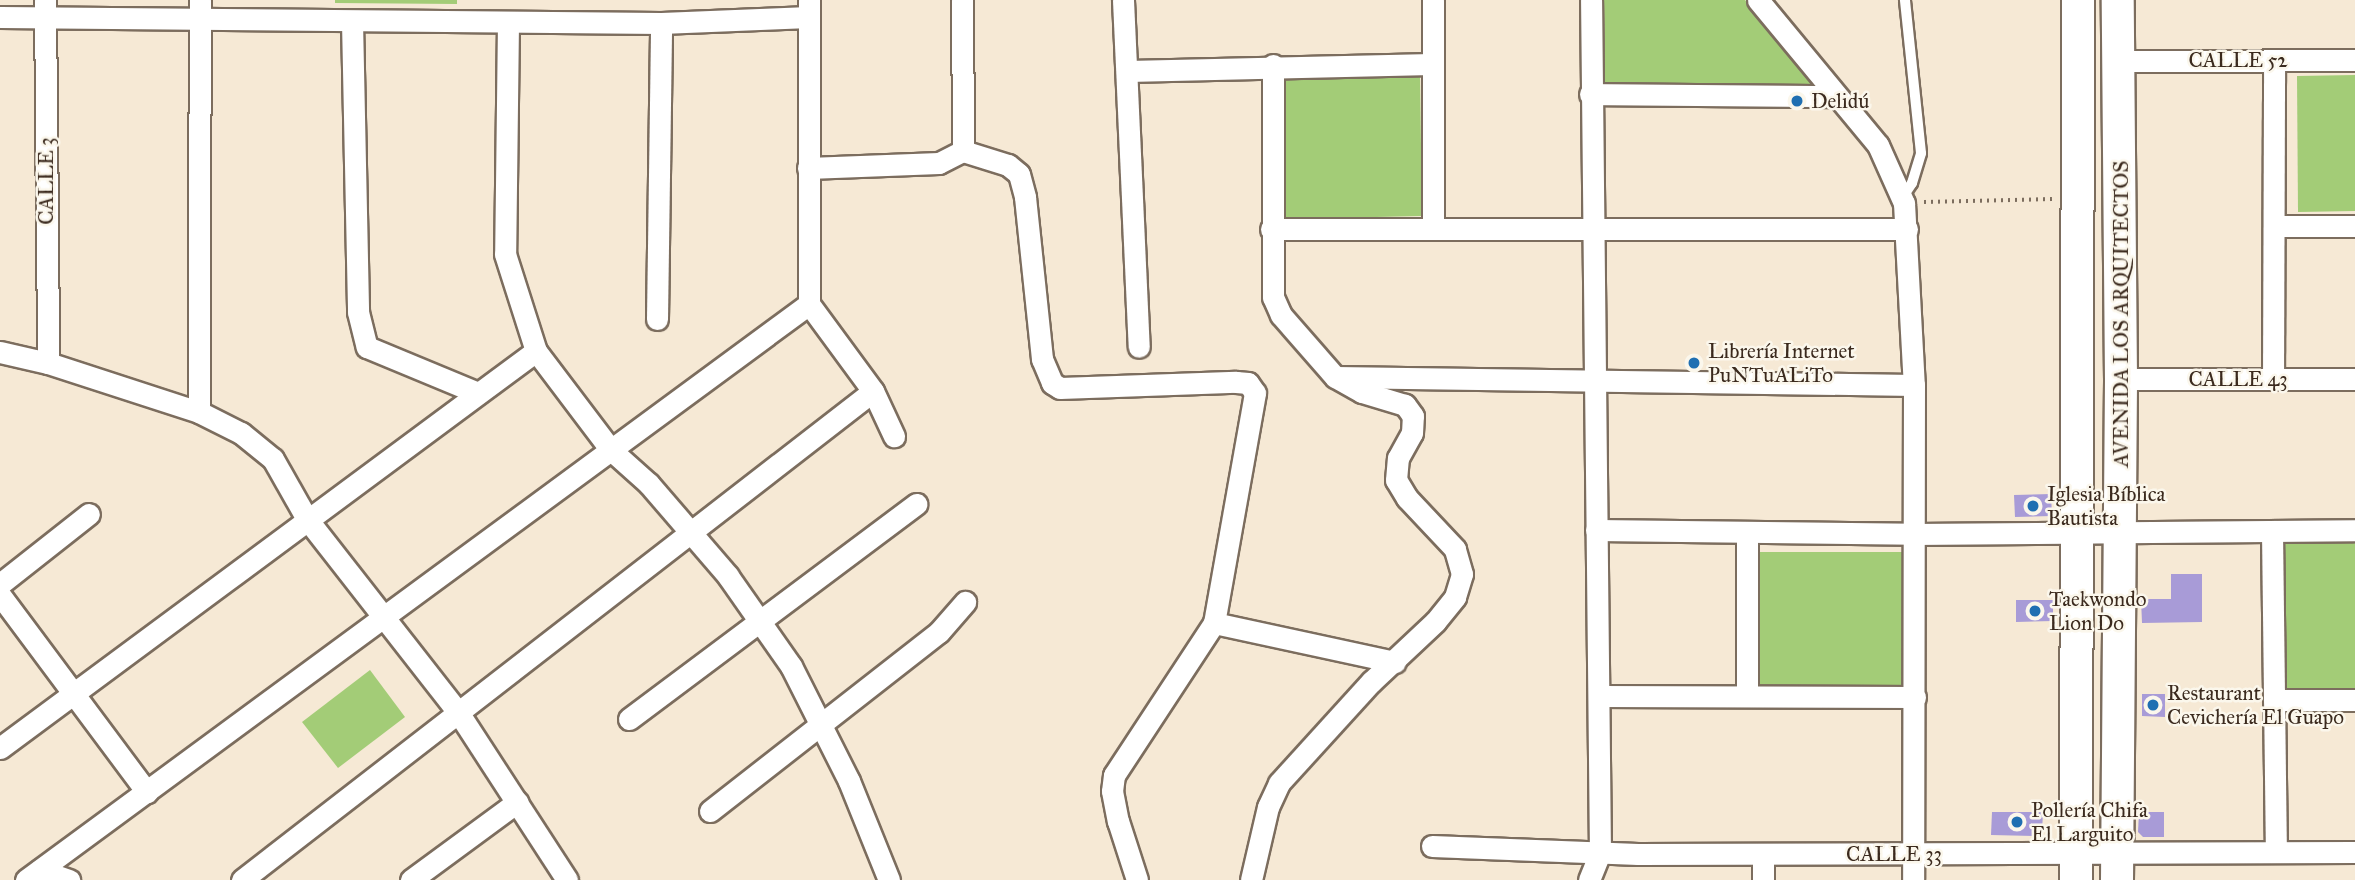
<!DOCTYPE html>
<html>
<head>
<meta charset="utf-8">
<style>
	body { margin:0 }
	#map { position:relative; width:2355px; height:880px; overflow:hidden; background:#f6e9d5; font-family:"IM FELL Great Primer",serif }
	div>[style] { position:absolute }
	.green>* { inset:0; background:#a3cc77 }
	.building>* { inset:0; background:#a89bd7 }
	.path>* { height:3.5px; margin-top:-1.75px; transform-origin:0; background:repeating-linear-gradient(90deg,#7c6d5e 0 2px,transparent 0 7px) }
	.roads { filter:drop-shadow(2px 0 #7c6d5e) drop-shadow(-2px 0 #7c6d5e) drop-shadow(0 2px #7c6d5e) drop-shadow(0 -2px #7c6d5e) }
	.service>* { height:10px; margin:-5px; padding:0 5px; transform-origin:5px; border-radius:5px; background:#fff }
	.minor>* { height:21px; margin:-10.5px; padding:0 10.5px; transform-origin:10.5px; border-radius:10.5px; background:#fff }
	.primary>* { height:32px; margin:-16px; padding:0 16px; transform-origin:16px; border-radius:16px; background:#fff }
	.dots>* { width:19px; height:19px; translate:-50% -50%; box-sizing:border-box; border:4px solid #fbf7ec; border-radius:50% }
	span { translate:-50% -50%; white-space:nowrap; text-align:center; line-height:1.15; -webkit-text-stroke:5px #fbf7ec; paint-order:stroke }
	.street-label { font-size:21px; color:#3b2a1e }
	.poi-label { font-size:21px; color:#3b2a1e }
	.left { translate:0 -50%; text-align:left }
</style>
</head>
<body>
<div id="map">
	<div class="green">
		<i style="clip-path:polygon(335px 0,457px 0,457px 4px,335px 3px)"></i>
		<i style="clip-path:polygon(1604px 0,1745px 0,1823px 90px,1605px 90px)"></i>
		<i style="clip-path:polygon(1420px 74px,1422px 216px,1286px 219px,1284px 77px)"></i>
		<i style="clip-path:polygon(2355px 75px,2355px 211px,2298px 212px,2297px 76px)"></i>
		<i style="clip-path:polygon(2355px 540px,2355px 700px,2274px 700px,2280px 541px)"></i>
		<i style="clip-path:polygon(1759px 552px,1906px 552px,1902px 690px,1759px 692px)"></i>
		<i style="clip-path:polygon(370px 670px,405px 717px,338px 768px,302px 722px)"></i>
	</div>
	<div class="building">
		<i style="clip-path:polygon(2051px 494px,2052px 516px,2015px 517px,2014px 495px)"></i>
		<i style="clip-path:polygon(2171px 574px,2202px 574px,2202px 622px,2142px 623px,2141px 599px,2171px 599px)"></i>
		<i style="clip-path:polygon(2016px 600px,2053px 600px,2053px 621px,2016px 622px)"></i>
		<i style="clip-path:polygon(2142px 694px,2165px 694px,2165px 717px,2142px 716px)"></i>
		<i style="clip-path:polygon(1992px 812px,2043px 812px,2042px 832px,2038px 836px,1991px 835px)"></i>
		<i style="clip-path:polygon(2139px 812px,2164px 812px,2164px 837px,2143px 837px,2138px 832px)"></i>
	</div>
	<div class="path">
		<i style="left:1924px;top:202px;width:128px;rotate:-1.3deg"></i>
	</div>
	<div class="roads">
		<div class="service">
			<i style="left:1902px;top:198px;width:18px;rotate:-56deg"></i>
			<i style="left:1912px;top:183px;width:31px;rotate:-73deg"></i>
			<i style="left:1921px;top:153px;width:154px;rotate:-96deg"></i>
		</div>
		<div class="minor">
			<i style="left:45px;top:0;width:363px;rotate:89.5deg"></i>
			<i style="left:809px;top:0;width:304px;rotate:90deg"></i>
			<i style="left:809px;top:304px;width:108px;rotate:53.7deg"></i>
			<i style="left:873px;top:391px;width:50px;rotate:65deg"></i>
			<i style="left:962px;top:0;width:151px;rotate:89.6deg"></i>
			<i style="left:1123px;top:0;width:347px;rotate:87.4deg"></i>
			<i style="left:1758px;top:0;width:188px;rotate:50.4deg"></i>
			<i style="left:1878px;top:145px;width:64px;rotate:65.9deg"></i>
			<i style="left:1904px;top:203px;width:182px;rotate:86.9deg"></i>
			<i style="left:1914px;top:385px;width:495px;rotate:90.1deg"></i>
			<i style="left:0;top:17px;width:661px;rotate:0.52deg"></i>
			<i style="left:661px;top:23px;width:148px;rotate:-2.3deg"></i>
			<i style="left:352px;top:21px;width:291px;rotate:88.8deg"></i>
			<i style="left:358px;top:312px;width:36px;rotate:76deg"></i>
			<i style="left:367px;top:347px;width:120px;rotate:22.5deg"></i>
			<i style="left:508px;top:22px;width:232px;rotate:90.7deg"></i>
			<i style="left:505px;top:254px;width:102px;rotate:72.3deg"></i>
			<i style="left:536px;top:351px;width:124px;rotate:52.9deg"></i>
			<i style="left:611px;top:450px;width:51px;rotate:41.8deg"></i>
			<i style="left:649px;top:484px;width:121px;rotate:49.3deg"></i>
			<i style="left:728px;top:576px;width:110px;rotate:55deg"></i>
			<i style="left:791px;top:666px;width:129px;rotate:63.2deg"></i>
			<i style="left:849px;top:781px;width:107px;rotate:68deg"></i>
			<i style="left:2121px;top:61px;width:234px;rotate:-0.2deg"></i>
			<i style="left:1273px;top:65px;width:232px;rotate:90deg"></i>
			<i style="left:1273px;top:297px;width:20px;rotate:66deg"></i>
			<i style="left:1281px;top:315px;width:82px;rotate:48.9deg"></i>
			<i style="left:1335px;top:377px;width:579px;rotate:0.79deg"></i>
			<i style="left:1127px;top:71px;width:305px;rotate:-1.3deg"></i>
			<i style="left:1590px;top:94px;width:243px;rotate:0.5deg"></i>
			<i style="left:808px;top:168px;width:131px;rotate:-2.2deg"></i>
			<i style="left:939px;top:163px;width:27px;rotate:-27deg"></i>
			<i style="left:963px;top:151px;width:47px;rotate:17.3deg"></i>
			<i style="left:1008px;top:165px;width:14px;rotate:39deg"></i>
			<i style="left:1019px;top:174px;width:24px;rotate:75deg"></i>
			<i style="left:1025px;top:197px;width:163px;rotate:84deg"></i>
			<i style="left:1042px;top:359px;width:26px;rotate:67deg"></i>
			<i style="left:1052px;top:383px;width:9px;rotate:32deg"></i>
			<i style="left:1060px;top:388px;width:176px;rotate:-2deg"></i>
			<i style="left:1236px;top:382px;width:12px;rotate:5deg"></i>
			<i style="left:1248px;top:383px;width:12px;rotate:55deg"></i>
			<i style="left:1255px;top:393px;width:234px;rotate:100.1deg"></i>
			<i style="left:1214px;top:623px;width:182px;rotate:123.3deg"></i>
			<i style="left:1114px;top:775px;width:16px;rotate:97deg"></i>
			<i style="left:1112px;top:791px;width:31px;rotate:79deg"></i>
			<i style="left:1118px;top:821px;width:62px;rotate:72.1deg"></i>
			<i style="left:2274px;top:226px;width:81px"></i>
			<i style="left:1433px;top:228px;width:228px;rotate:-90deg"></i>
			<i style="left:1271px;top:229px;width:636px"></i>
			<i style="left:657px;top:319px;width:296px;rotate:-89.2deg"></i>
			<i style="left:0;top:352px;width:49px;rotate:12.9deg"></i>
			<i style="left:48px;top:363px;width:159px;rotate:18deg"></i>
			<i style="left:199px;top:412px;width:47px;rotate:26.6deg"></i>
			<i style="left:241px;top:433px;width:41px;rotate:39.1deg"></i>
			<i style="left:273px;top:459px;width:69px;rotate:60.5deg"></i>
			<i style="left:307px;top:519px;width:245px;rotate:52deg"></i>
			<i style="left:458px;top:712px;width:200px;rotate:57deg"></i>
			<i style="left:2121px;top:379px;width:234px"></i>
			<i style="left:2273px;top:379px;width:319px;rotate:-89.8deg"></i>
			<i style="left:199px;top:412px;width:412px;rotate:-89.9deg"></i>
			<i style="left:1596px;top:530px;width:317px;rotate:0.7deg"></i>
			<i style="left:1913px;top:534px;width:442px;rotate:-0.5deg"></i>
			<i style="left:2272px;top:531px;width:321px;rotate:89.3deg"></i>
			<i style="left:1747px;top:532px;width:164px;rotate:90deg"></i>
			<i style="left:0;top:584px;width:113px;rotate:-38.2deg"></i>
			<i style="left:0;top:595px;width:246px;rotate:53.3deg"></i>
			<i style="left:1214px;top:623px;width:185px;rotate:12.2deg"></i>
			<i style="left:1599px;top:696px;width:316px;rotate:0.2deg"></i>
			<i style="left:2274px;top:700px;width:81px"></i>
			<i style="left:629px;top:719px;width:359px;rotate:-36.8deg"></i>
			<i style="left:0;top:748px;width:667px;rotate:-36.53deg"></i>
			<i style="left:710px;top:811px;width:291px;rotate:-38deg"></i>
			<i style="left:939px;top:632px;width:40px;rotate:-49deg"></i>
			<i style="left:1432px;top:846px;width:206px;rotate:2.2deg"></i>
			<i style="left:1638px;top:854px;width:717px;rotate:-0.16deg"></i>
			<i style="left:40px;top:870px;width:31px;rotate:19deg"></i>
			<i style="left:26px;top:880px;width:972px;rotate:-36.34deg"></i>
			<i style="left:242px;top:880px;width:798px;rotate:-37.77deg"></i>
			<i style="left:411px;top:880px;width:132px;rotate:-36.3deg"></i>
			<i style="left:1251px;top:880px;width:75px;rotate:-76.9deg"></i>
			<i style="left:1268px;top:807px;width:26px;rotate:-65deg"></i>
			<i style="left:1279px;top:783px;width:137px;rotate:-47.7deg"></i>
			<i style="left:1371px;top:682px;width:88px;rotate:-43.2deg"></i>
			<i style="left:1435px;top:622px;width:32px;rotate:-51deg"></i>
			<i style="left:1455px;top:597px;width:24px;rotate:-73deg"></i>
			<i style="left:1462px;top:574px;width:26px;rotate:-106deg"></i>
			<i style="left:1455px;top:549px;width:70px;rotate:-133.3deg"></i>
			<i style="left:1407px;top:498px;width:21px;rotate:-121deg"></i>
			<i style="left:1396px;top:480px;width:22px;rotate:-85deg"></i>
			<i style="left:1398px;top:458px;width:29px;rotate:-61deg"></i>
			<i style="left:1412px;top:433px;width:17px;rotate:-87deg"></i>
			<i style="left:1413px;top:416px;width:14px;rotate:-126deg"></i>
			<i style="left:1405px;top:405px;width:45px;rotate:-163.2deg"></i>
			<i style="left:1362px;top:392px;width:29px;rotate:-151deg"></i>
			<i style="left:1589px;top:880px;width:29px;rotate:-68deg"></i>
			<i style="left:1600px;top:853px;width:853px;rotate:-90.6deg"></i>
			<i style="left:1763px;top:880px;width:26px;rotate:-90deg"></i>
		</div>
		<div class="primary">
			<i style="left:2076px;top:880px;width:880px;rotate:-89.87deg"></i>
			<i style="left:2117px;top:880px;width:501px;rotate:-89.54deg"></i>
			<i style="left:2121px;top:379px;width:379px;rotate:-90.5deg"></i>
		</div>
	</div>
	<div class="dots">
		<i style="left:1797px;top:101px;background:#1f6fb2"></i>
		<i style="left:1694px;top:363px;background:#1f6fb2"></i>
		<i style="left:2033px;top:506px;background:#1f6fb2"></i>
		<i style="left:2035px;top:611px;background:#1f6fb2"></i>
		<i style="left:2153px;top:705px;background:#1f6fb2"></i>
		<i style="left:2017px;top:822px;background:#1f6fb2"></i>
	</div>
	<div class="street-label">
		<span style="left:2238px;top:60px">CALLE 52</span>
		<span style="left:46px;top:181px;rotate:-90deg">CALLE 3</span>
		<span style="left:2121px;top:314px;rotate:-90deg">AVENIDA LOS ARQUITECTOS</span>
		<span style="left:2238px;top:379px">CALLE 43</span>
		<span style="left:1894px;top:854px">CALLE 33</span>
	</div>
	<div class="poi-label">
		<span class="left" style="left:1811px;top:101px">Delidú</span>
		<span class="left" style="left:1708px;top:363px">Librería Internet<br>PuNTuALiTo</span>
		<span class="left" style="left:2047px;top:506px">Iglesia Bíblica<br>Bautista</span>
		<span class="left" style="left:2049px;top:611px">Taekwondo<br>Lion Do</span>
		<span class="left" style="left:2167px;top:705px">Restaurant<br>Cevichería El Guapo</span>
		<span class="left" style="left:2031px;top:822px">Pollería Chifa<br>El Larguito</span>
	</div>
</div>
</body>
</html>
